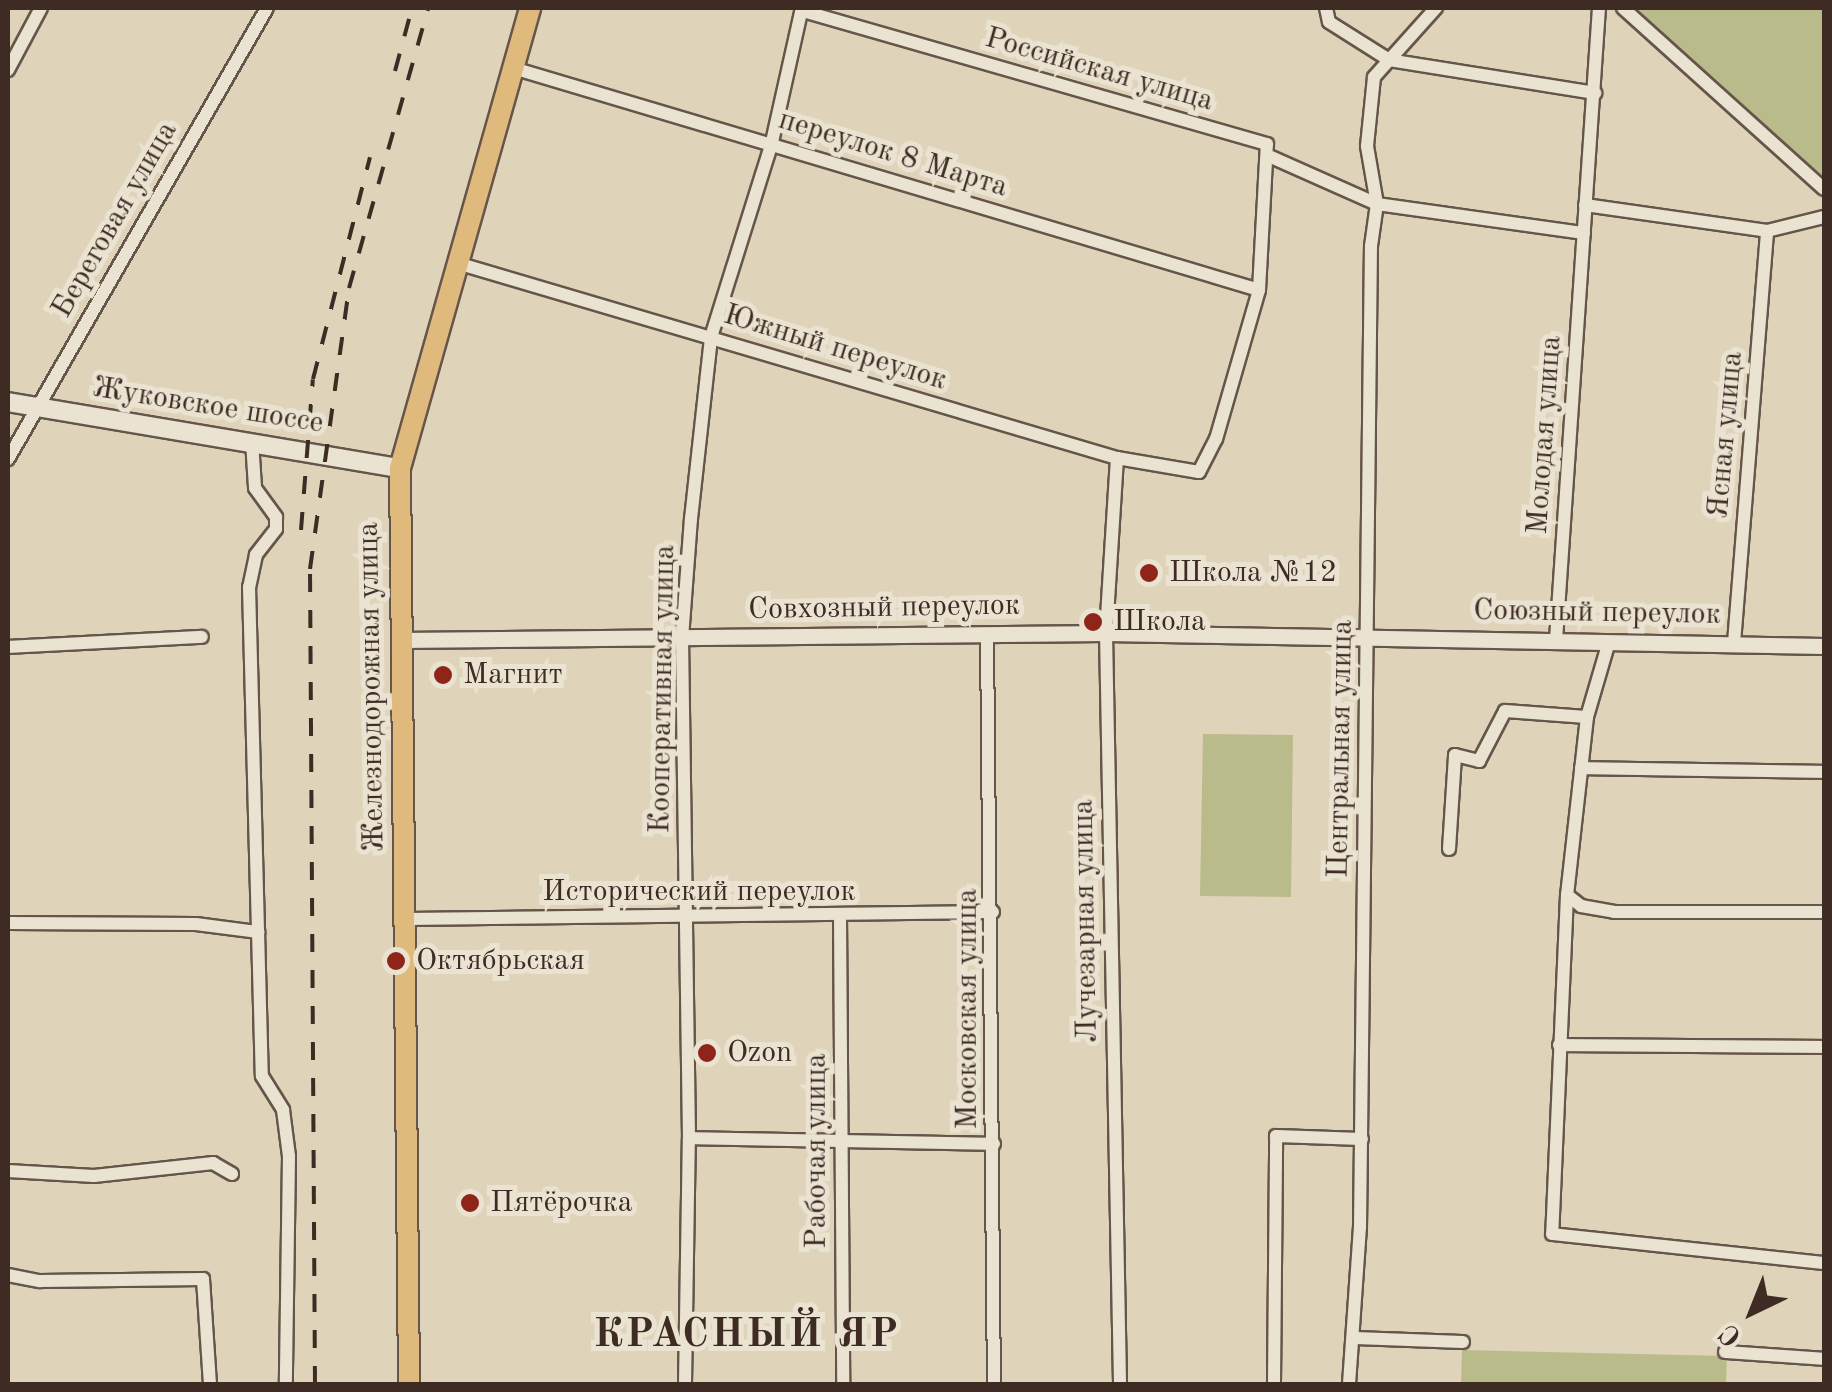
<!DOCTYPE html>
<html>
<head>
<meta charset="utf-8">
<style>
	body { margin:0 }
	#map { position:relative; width:1832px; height:1392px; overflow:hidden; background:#dfd4ba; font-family:"Old Standard TT",serif }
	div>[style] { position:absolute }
	.green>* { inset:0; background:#babb8a }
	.roads { filter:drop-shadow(2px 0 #66554a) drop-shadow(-2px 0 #66554a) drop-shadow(0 2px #66554a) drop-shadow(0 -2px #66554a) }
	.minor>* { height:12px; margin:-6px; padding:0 6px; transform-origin:6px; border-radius:6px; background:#eae3d2 }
	.tertiary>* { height:15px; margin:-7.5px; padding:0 7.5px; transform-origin:7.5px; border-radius:7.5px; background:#eae3d2 }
	.secondary>* { height:18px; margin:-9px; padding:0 9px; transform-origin:9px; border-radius:9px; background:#eae3d2 }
	.primary>* { height:20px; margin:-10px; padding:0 10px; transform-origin:10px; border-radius:10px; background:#e0ba7d }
	.rail>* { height:4px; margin-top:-2px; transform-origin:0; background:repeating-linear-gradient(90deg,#3d2b24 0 18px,transparent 0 36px) }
	.dots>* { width:28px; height:28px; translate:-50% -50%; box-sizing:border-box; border:5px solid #eae3d2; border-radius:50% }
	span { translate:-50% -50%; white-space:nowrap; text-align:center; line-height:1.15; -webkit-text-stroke:10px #eae3d2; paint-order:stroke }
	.street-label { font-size:30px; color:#3d2b24 }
	.poi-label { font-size:30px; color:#3d2b24 }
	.left { translate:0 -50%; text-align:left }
	.district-label { font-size:40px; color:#3d2b24; font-weight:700; letter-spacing:2.5px }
	.frame { position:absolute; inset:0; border:10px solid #3d2b24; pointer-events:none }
	.north { position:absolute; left:1702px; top:1262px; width:100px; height:100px; -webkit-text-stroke:8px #eae3d2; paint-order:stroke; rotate:223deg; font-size:28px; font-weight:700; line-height:40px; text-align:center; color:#3d2b24 }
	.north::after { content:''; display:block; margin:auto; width:35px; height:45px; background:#3d2b24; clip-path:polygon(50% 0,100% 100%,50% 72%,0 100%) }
</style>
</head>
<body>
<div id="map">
	<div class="green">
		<i style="clip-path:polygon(1631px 8px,1824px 8px,1824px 181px)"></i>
		<i style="clip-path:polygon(1203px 734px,1293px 735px,1291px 897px,1200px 896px)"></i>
		<i style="clip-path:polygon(1462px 1350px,1727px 1356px,1726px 1384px,1461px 1384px)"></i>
	</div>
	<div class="roads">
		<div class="minor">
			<i style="left:1326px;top:8px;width:14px;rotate:78deg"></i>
			<i style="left:1329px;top:22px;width:71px;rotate:32.3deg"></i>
			<i style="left:1389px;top:60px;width:209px;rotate:9.1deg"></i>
			<i style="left:1623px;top:8px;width:270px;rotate:42deg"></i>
			<i style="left:513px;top:68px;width:778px;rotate:16.57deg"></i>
			<i style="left:8px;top:70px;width:70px;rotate:-62deg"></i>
			<i style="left:1271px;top:157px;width:116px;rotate:23.9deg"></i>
			<i style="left:1377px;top:204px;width:209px;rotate:8deg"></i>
			<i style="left:1585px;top:205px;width:184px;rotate:8.1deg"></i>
			<i style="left:1767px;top:231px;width:59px;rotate:-13.8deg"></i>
			<i style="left:457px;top:263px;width:688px;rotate:16.46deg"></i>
			<i style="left:1117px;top:458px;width:83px;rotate:9.7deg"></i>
			<i style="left:1199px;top:472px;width:37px;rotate:-63deg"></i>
			<i style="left:1216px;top:439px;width:155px;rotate:-73.9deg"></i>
			<i style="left:1259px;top:290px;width:146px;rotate:-86.9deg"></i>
			<i style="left:1267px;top:144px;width:484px;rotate:-164deg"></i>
			<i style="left:252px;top:441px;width:47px;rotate:86.3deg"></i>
			<i style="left:255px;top:488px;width:36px;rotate:54deg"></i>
			<i style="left:276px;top:517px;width:12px;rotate:90deg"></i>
			<i style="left:276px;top:529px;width:33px;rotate:128deg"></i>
			<i style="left:256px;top:555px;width:33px;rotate:102deg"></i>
			<i style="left:249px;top:587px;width:489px;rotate:88.5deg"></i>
			<i style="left:262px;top:1076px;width:40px;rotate:58deg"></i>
			<i style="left:283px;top:1110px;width:46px;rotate:82.6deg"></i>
			<i style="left:289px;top:1156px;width:228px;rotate:90.8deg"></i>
			<i style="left:1117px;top:458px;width:175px;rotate:93.6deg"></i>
			<i style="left:1106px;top:633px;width:751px;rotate:88.93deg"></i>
			<i style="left:8px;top:459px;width:520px;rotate:-60.13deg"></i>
			<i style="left:987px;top:634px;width:750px;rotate:89.47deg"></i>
			<i style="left:1556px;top:640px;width:633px;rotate:-86.11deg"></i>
			<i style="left:1734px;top:643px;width:413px;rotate:-85.4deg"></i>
			<i style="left:1608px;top:645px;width:75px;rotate:106.3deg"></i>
			<i style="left:1587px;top:717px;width:179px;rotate:96.4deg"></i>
			<i style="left:1567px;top:895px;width:339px;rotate:92.5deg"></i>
			<i style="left:1552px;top:1234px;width:274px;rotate:6.1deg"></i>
			<i style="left:8px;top:647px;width:194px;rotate:-3deg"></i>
			<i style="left:1581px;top:768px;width:243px;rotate:0.9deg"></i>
			<i style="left:1449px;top:849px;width:94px;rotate:-86.3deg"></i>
			<i style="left:1455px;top:755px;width:25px;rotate:14deg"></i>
			<i style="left:1479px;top:761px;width:56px;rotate:-62.5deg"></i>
			<i style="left:1505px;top:711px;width:82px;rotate:4.2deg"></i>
			<i style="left:1567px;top:895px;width:18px;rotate:38deg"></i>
			<i style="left:1581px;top:906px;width:34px;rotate:10deg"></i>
			<i style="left:1614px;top:912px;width:210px"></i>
			<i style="left:840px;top:917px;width:467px;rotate:89.6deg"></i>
			<i style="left:406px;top:919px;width:587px;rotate:-0.68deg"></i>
			<i style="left:8px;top:923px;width:188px;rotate:0.3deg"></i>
			<i style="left:196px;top:924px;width:63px;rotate:7.4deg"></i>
			<i style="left:1559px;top:1045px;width:265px;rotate:0.4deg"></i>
			<i style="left:689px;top:1138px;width:305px;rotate:1.1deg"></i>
			<i style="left:8px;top:1171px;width:86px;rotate:3.3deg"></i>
			<i style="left:94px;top:1176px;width:120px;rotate:-6.2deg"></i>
			<i style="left:213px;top:1163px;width:22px;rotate:30deg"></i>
			<i style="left:8px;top:1275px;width:33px;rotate:11deg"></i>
			<i style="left:40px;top:1281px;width:163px;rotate:-0.7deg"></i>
			<i style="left:203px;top:1279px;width:105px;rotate:86.2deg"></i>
			<i style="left:1355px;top:1338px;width:108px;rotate:2.1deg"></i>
			<i style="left:1725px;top:1352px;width:99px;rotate:4deg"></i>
			<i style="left:685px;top:1384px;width:246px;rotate:-89.1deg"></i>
			<i style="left:689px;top:1138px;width:500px;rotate:-90.8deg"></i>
			<i style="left:682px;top:638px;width:119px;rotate:-85.7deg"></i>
			<i style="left:691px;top:519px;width:183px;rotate:-83.7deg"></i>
			<i style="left:711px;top:337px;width:204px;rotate:-72.6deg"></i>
			<i style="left:772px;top:142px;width:137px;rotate:-77.4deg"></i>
			<i style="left:1274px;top:1384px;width:248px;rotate:-89.5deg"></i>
			<i style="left:1276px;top:1136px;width:86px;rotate:2deg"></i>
			<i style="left:1349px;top:1384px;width:156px;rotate:-86deg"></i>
			<i style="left:1360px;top:1228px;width:982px;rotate:-89.36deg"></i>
			<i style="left:1371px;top:246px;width:42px;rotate:-81.9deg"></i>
			<i style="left:1377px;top:204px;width:59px;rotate:-99.8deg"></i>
			<i style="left:1367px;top:146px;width:69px;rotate:-84.2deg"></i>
			<i style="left:1374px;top:77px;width:93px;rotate:-48.1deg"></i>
		</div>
		<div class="tertiary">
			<i style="left:400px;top:640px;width:706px;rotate:-0.57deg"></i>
			<i style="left:1106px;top:633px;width:718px;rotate:1.04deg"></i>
		</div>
		<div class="secondary">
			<i style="left:8px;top:402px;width:398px;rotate:9.6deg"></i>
		</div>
		<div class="primary">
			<i style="left:409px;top:1384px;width:916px;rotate:-90.56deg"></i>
			<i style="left:400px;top:468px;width:478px;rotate:-74.2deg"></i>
		</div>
	</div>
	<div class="rail">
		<i style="left:395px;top:71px;width:65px;rotate:-74.9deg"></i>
		<i style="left:301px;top:530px;width:151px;rotate:-85.5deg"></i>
		<i style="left:313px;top:379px;width:229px;rotate:-75.6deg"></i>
		<i style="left:315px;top:1384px;width:815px;rotate:-90.35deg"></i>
		<i style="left:310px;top:569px;width:284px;rotate:-82.1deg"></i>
		<i style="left:349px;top:288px;width:291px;rotate:-74.2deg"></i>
	</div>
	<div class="dots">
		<i style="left:1149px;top:573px;background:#8f2418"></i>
		<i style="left:1093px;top:622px;background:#8f2418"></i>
		<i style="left:443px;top:675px;background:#8f2418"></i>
		<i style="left:396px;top:961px;background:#8f2418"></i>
		<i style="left:707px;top:1053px;background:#8f2418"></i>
		<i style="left:470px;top:1203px;background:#8f2418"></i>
	</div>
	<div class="street-label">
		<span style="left:1099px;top:70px;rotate:16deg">Российская улица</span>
		<span style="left:893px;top:154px;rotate:17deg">переулок 8 Марта</span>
		<span style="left:115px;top:220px;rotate:-60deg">Береговая улица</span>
		<span style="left:835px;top:348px;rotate:17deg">Южный переулок</span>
		<span style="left:208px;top:406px;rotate:9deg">Жуковское шоссе</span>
		<span style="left:1545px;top:435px;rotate:-86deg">Молодая улица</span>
		<span style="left:1726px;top:435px;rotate:-85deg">Ясная улица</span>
		<span style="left:884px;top:608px;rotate:-1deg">Совхозный переулок</span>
		<span style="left:1597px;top:613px;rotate:1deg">Союзный переулок</span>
		<span style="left:372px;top:687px;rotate:-91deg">Железнодорожная улица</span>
		<span style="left:663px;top:689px;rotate:-89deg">Кооперативная улица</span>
		<span style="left:1341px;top:749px;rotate:-89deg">Центральная улица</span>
		<span style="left:699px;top:892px">Исторический переулок</span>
		<span style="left:1086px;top:921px;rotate:-91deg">Лучезарная улица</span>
		<span style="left:968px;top:1009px;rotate:-90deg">Московская улица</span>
		<span style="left:817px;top:1151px;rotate:-90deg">Рабочая улица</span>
	</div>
	<div class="poi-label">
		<span class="left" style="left:1169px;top:573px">Школа №12</span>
		<span class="left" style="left:1113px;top:622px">Школа</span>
		<span class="left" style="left:463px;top:675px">Магнит</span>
		<span class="left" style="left:416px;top:961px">Октябрьская</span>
		<span class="left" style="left:727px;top:1053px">Ozon</span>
		<span class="left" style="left:490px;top:1203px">Пятёрочка</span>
	</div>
	<div class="district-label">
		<span style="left:747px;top:1336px">КРАСНЫЙ ЯР</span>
	</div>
	<div class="frame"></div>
	<div class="north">С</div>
</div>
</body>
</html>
